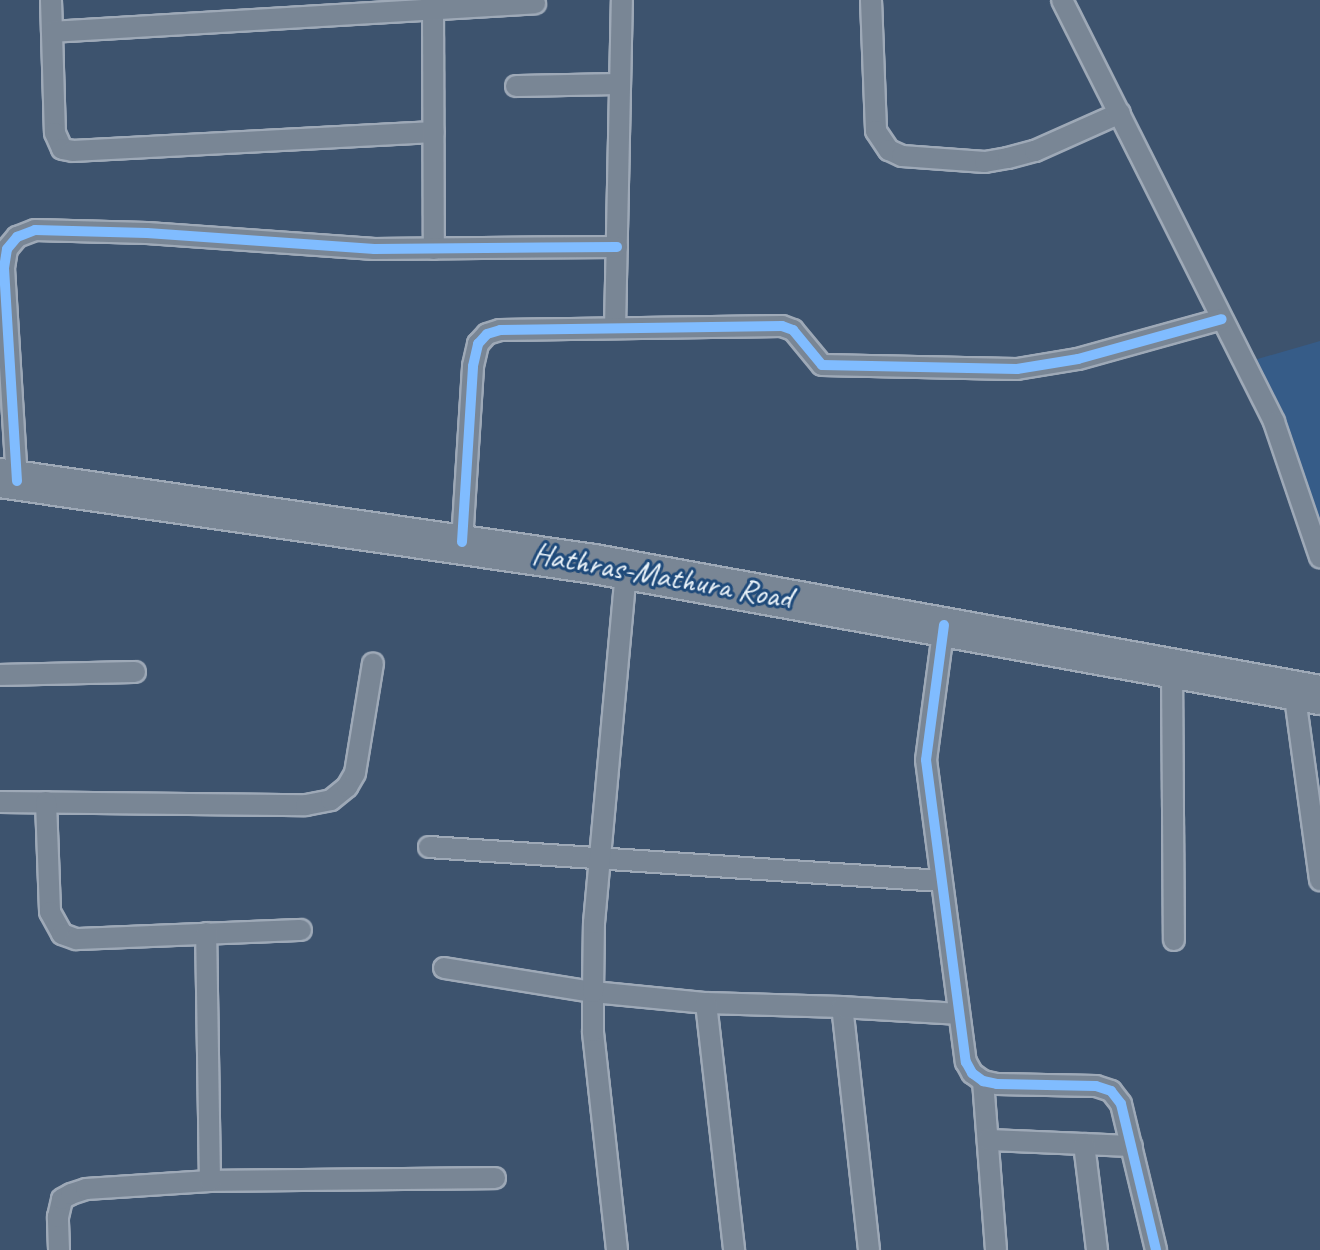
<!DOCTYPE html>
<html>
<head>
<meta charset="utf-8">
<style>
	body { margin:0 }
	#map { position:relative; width:1320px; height:1250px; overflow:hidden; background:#3d536e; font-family:Caveat,sans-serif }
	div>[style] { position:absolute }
	.built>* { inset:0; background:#365c88 }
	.roads { filter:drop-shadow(2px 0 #9ea9b7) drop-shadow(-2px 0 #9ea9b7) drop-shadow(0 2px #9ea9b7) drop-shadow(0 -2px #9ea9b7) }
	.street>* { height:20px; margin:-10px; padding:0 10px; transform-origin:10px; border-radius:10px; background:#798695 }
	.highway>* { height:38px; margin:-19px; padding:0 19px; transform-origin:19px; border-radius:19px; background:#798695 }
	.cycleway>* { height:10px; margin:-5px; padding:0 5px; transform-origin:5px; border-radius:5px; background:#80bcff }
	span { translate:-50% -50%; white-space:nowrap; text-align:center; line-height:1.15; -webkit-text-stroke:6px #1f4a7a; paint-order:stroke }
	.street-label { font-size:32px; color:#e8f1f8 }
</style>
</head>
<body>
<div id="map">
	<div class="built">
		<i style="clip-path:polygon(1320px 341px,1320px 522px,1254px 360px)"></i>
	</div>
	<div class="roads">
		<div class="street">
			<i style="left:51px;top:0;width:133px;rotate:88.3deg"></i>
			<i style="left:55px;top:133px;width:17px;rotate:66deg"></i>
			<i style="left:62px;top:149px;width:11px;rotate:10deg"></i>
			<i style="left:73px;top:151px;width:361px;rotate:-3deg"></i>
			<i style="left:871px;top:0;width:131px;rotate:87.8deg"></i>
			<i style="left:876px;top:131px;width:23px;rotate:56deg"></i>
			<i style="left:889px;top:150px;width:14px;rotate:25deg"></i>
			<i style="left:902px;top:156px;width:83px;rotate:4.1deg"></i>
			<i style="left:985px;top:162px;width:23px;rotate:-10deg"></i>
			<i style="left:1008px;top:158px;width:28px;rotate:-15deg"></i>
			<i style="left:1035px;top:151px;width:93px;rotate:-24.1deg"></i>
			<i style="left:1062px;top:0;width:472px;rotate:63.3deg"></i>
			<i style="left:1274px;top:422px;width:143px;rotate:71.2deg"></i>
			<i style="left:433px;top:9px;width:240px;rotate:89.8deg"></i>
			<i style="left:52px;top:32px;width:484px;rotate:-3.4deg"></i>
			<i style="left:516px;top:86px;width:104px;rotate:-1.1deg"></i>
			<i style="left:615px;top:328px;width:328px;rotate:-88.8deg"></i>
			<i style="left:17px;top:481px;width:213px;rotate:-93.5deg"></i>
			<i style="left:4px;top:268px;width:19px;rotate:-81deg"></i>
			<i style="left:7px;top:249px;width:16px;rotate:-50deg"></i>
			<i style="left:17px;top:237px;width:19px;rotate:-21deg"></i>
			<i style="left:35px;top:230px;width:112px;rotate:1.5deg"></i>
			<i style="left:147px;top:233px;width:228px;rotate:4deg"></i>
			<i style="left:374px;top:249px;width:243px;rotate:-0.5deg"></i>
			<i style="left:462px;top:542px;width:176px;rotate:-86.4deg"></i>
			<i style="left:473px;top:366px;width:23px;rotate:-77deg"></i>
			<i style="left:478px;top:344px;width:13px;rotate:-48deg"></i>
			<i style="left:487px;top:334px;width:14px;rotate:-17deg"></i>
			<i style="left:500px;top:330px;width:282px;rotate:-0.8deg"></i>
			<i style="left:782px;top:326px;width:12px;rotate:20deg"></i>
			<i style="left:793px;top:330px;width:45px;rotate:50.4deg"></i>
			<i style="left:822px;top:365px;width:195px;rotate:1.2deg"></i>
			<i style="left:1017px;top:369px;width:62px;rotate:-9.3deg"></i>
			<i style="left:1078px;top:359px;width:149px;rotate:-15.5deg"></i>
			<i style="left:944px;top:625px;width:136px;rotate:97.6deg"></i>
			<i style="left:926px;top:760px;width:305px;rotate:82.5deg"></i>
			<i style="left:966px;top:1062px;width:13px;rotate:61deg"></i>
			<i style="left:972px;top:1073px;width:14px;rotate:36deg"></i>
			<i style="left:983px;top:1081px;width:14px;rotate:12deg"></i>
			<i style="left:997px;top:1084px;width:99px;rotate:1.2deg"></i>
			<i style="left:1096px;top:1086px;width:16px;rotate:18deg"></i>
			<i style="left:1111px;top:1091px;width:16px;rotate:52deg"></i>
			<i style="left:1121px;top:1104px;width:150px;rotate:76.5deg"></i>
			<i style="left:1172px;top:668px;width:272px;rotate:89.6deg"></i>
			<i style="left:0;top:675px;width:135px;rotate:-1.3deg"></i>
			<i style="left:1294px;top:690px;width:192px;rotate:82.2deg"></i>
			<i style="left:0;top:802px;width:306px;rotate:0.6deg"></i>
			<i style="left:306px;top:805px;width:25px;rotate:-11deg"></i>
			<i style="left:331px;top:800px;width:21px;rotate:-39deg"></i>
			<i style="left:347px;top:787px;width:16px;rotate:-60deg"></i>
			<i style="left:355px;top:773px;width:111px;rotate:-80.7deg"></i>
			<i style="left:46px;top:802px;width:110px;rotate:87.9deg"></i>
			<i style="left:50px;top:912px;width:25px;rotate:61deg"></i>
			<i style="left:62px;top:934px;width:15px;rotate:20deg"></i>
			<i style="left:76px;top:939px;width:225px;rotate:-2.3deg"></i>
			<i style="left:429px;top:847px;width:513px;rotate:3.8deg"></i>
			<i style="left:444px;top:968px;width:151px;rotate:9.2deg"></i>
			<i style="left:593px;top:992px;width:114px;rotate:5.6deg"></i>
			<i style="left:706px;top:1003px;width:136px;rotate:1.7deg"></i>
			<i style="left:706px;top:1003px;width:249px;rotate:83.5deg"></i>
			<i style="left:983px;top:1081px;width:169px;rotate:85.6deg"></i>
			<i style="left:988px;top:1140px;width:144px;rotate:2.4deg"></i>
			<i style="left:1084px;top:1144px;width:107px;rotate:83deg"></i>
			<i style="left:210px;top:1181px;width:285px;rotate:-0.6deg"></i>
			<i style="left:59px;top:1250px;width:33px;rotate:-92deg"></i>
			<i style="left:58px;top:1217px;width:18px;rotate:-77deg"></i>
			<i style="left:62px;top:1199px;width:10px;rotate:-29deg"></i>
			<i style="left:71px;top:1194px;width:16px;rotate:-18deg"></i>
			<i style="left:86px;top:1189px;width:124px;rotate:-3.7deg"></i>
			<i style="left:210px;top:1181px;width:248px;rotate:-90.9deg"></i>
			<i style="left:617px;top:1250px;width:220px;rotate:-96.3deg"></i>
			<i style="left:593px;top:1031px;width:39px;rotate:-90deg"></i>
			<i style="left:593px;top:992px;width:69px;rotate:-89.2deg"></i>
			<i style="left:594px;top:923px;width:355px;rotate:-84.8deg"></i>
			<i style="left:869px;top:1250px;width:244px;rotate:-96.3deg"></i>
			<i style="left:842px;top:1007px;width:117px;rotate:3.4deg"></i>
		</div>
		<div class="highway">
			<i style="left:0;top:478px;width:600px;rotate:8.24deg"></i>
			<i style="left:594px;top:564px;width:738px;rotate:10.23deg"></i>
		</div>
	</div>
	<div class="cycleway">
		<i style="left:17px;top:481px;width:213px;rotate:-93.5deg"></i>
		<i style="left:4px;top:268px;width:19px;rotate:-81deg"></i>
		<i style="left:7px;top:249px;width:16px;rotate:-50deg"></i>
		<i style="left:17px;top:237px;width:19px;rotate:-21deg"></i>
		<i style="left:35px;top:230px;width:112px;rotate:1.5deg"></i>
		<i style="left:147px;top:233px;width:228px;rotate:4deg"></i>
		<i style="left:374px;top:249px;width:243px;rotate:-0.5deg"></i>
		<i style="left:462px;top:542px;width:176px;rotate:-86.4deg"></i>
		<i style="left:473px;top:366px;width:23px;rotate:-77deg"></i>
		<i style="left:478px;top:344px;width:13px;rotate:-48deg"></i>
		<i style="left:487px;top:334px;width:14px;rotate:-17deg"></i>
		<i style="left:500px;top:330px;width:282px;rotate:-0.8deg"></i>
		<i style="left:782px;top:326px;width:12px;rotate:20deg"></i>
		<i style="left:793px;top:330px;width:45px;rotate:50.4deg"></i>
		<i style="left:822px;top:365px;width:195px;rotate:1.2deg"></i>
		<i style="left:1017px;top:369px;width:62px;rotate:-9.3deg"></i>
		<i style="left:1078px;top:359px;width:149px;rotate:-15.5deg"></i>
		<i style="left:944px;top:625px;width:136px;rotate:97.6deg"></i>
		<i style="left:926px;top:760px;width:305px;rotate:82.5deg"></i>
		<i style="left:966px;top:1062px;width:13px;rotate:61deg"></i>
		<i style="left:972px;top:1073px;width:14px;rotate:36deg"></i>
		<i style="left:983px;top:1081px;width:14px;rotate:12deg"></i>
		<i style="left:997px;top:1084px;width:99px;rotate:1.2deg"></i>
		<i style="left:1096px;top:1086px;width:16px;rotate:18deg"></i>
		<i style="left:1111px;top:1091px;width:16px;rotate:52deg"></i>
		<i style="left:1121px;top:1104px;width:150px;rotate:76.5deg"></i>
	</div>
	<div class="street-label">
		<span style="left:662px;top:576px;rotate:10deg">Hathras-Mathura Road</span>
	</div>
</div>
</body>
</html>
